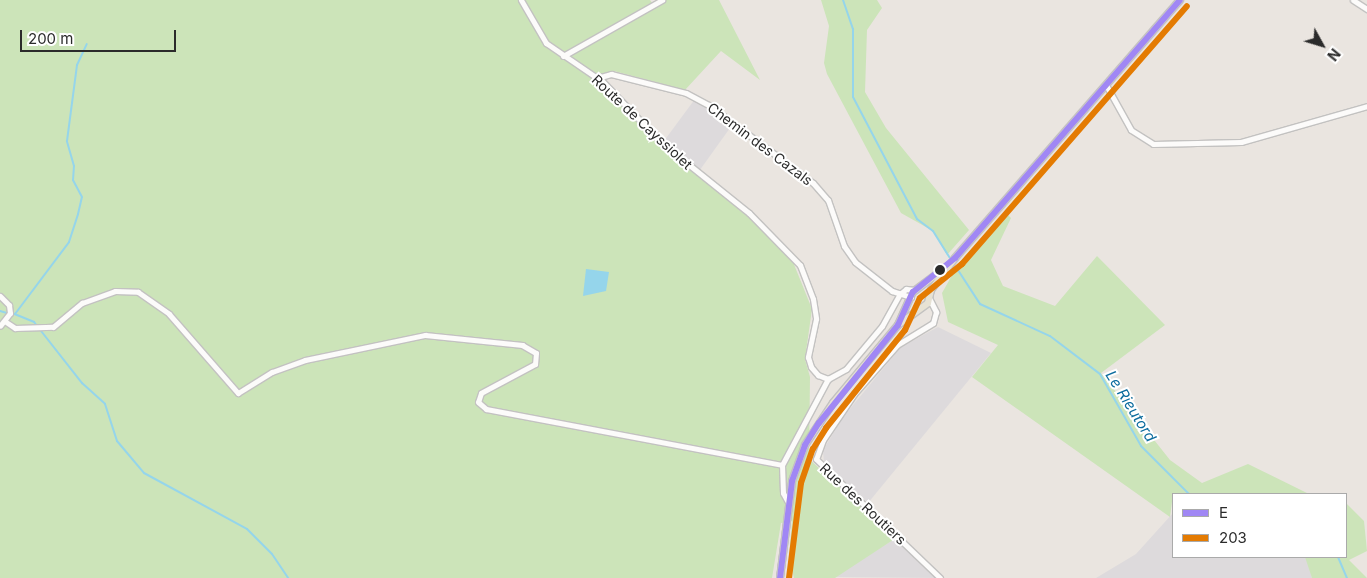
<!DOCTYPE html>
<html>
<head>
<meta charset="utf-8">
<style>
	body { margin:0 }
	#map { position:relative; width:1367px; height:578px; overflow:hidden; background:#eae5e0; font-family:Inter,sans-serif }
	div>[style] { position:absolute }
	.industrial>* { inset:0; background:#dddadc }
	.green>* { inset:0; background:#cce4b9 }
	.water>* { inset:0; background:#95d5eb }
	.stream>* { height:2px; margin:-1px; padding:0 1px; transform-origin:1px; border-radius:1px; background:#95d5eb }
	.roads { filter:drop-shadow(1px 0 #c3c2c1) drop-shadow(-1px 0 #c3c2c1) drop-shadow(0 1px #c3c2c1) drop-shadow(0 -1px #c3c2c1) }
	.minor>* { height:5px; margin:-2.5px; padding:0 2.5px; transform-origin:2.5px; border-radius:2.5px; background:#fcfbfa }
	.major>* { height:6px; margin:-3px; padding:0 3px; transform-origin:3px; border-radius:3px; background:#e7e2d4 }
	.bus-1>* { height:6px; margin:-3px; padding:0 3px; transform-origin:3px; border-radius:3px; background:#a087f4 }
	.bus-2>* { height:6px; margin:-3px; padding:0 3px; transform-origin:3px; border-radius:3px; background:#e47b02 }
	.dots>* { width:14px; height:14px; translate:-50% -50%; box-sizing:border-box; border:2px solid #fff; border-radius:50% }
	span { translate:-50% -50%; white-space:nowrap; text-align:center; line-height:1.15; -webkit-text-stroke:4px #fff; paint-order:stroke }
	.street-label { font-size:14px; color:#2b2b2b }
	.water-label { font-size:15px; color:#0c6c9e; font-style:italic }
	.legend { position:absolute; left:1172px; top:493px; width:175px; height:65px; box-sizing:border-box; background:#fff; border:1px solid #aaa; margin:0; padding:6px 9px; list-style:none; font-size:15px; color:#2b2b2b }
	.legend li { display:flex; align-items:center; gap:10px; height:25px }
	.legend b { width:25px; border:1px solid #aaa }
	.north { position:absolute; left:1297px; top:20px; width:50px; height:50px; -webkit-text-stroke:4px #fff; paint-order:stroke; rotate:129deg; font-size:14px; font-weight:700; line-height:20px; text-align:center; color:#2b2b2b }
	.north::after { content:''; display:block; margin:auto; width:18px; height:22px; background:#2b2b2b; clip-path:polygon(50% 0,100% 100%,50% 72%,0 100%) }
	.scale { position:absolute; left:20px; top:30px; width:156px; height:22px; box-sizing:border-box; border:2px solid #2b2b2b; border-top:0; padding-left:6px; font-size:15px; line-height:18px; white-space:nowrap; color:#2b2b2b; -webkit-text-stroke:4px #fff; paint-order:stroke }
</style>
</head>
<body>
<div id="map">
	<div class="industrial">
		<i style="clip-path:polygon(695px 99px,730px 128px,697px 174px,661px 145px)"></i>
		<i style="clip-path:polygon(938px 327px,991px 353px,868px 503px,824px 463px,823px 450px,844px 416px,901px 347px)"></i>
		<i style="clip-path:polygon(1173px 513px,1173px 557px,1307px 557px,1312px 578px,1096px 578px,1136px 554px)"></i>
		<i style="clip-path:polygon(896px 538px,942px 578px,834px 577px)"></i>
	</div>
	<div class="green">
		<i style="clip-path:polygon(0 0,650px 0,653px 4px,658px 0,719px 0,760px 80px,721px 51px,685px 90px,614px 71px,597px 83px,661px 145px,737px 205px,791px 257px,812px 309px,805px 359px,810px 377px,809px 459px,896px 538px,835px 578px,794px 578px,789px 557px,792px 521px,781px 523px,772px 578px,0 578px)"></i>
		<i style="clip-path:polygon(821px 0,877px 0,882px 8px,867px 30px,865px 92px,886px 128px,969px 230px,947px 255px,933px 231px,901px 213px,827px 74px,824px 63px,829px 26px)"></i>
		<i style="clip-path:polygon(1006px 213px,1011px 218px,991px 260px,1003px 286px,1055px 306px,1097px 256px,1165px 325px,1101px 373px,1170px 460px,1202px 483px,1248px 464px,1309px 494px,1173px 494px,1170px 517px,972px 377px,998px 345px,948px 322px,942px 293px,955px 270px)"></i>
		<i style="clip-path:polygon(1346px 503px,1364px 521px,1367px 551px,1349px 560px,1367px 578px,1312px 578px,1305px 557px,1346px 557px)"></i>
	</div>
	<div class="water">
		<i style="clip-path:polygon(586px 269px,609px 272px,606px 291px,583px 296px)"></i>
	</div>
	<div class="stream">
		<i style="left:843px;top:0;width:31px;rotate:71deg"></i>
		<i style="left:853px;top:29px;width:68px;rotate:90deg"></i>
		<i style="left:853px;top:97px;width:138px;rotate:62.3deg"></i>
		<i style="left:917px;top:219px;width:20px;rotate:37deg"></i>
		<i style="left:933px;top:231px;width:31px;rotate:58deg"></i>
		<i style="left:956px;top:267px;width:44px;rotate:57deg"></i>
		<i style="left:980px;top:304px;width:77px;rotate:24.6deg"></i>
		<i style="left:1050px;top:336px;width:63px;rotate:37.2deg"></i>
		<i style="left:1100px;top:374px;width:83px;rotate:60.3deg"></i>
		<i style="left:1141px;top:446px;width:68px;rotate:45deg"></i>
		<i style="left:0;top:311px;width:7px;rotate:16deg"></i>
		<i style="left:12px;top:313px;width:24px;rotate:22deg"></i>
		<i style="left:34px;top:322px;width:78px;rotate:51.8deg"></i>
		<i style="left:82px;top:383px;width:31px;rotate:42deg"></i>
		<i style="left:105px;top:404px;width:39px;rotate:72deg"></i>
		<i style="left:117px;top:441px;width:42px;rotate:49.8deg"></i>
		<i style="left:144px;top:473px;width:117px;rotate:28.5deg"></i>
		<i style="left:247px;top:529px;width:35px;rotate:45deg"></i>
		<i style="left:272px;top:554px;width:29px;rotate:56deg"></i>
		<i style="left:15px;top:314px;width:90px;rotate:-53.1deg"></i>
		<i style="left:69px;top:242px;width:29px;rotate:-72deg"></i>
		<i style="left:78px;top:214px;width:17px;rotate:-77deg"></i>
		<i style="left:82px;top:197px;width:19px;rotate:-118deg"></i>
		<i style="left:73px;top:180px;width:14px;rotate:-86deg"></i>
		<i style="left:74px;top:166px;width:26px;rotate:-106deg"></i>
		<i style="left:67px;top:141px;width:77px;rotate:-82.5deg"></i>
		<i style="left:77px;top:65px;width:23px;rotate:-65deg"></i>
		<i style="left:1338px;top:557px;width:23px;rotate:67deg"></i>
	</div>
	<div class="roads">
		<div class="minor">
			<i style="left:521px;top:0;width:50px;rotate:59.8deg"></i>
			<i style="left:546px;top:43px;width:69px;rotate:34.4deg"></i>
			<i style="left:603px;top:82px;width:85px;rotate:46deg"></i>
			<i style="left:662px;top:143px;width:112px;rotate:38.8deg"></i>
			<i style="left:749px;top:213px;width:73px;rotate:45.6deg"></i>
			<i style="left:800px;top:265px;width:36px;rotate:69deg"></i>
			<i style="left:813px;top:299px;width:20px;rotate:81deg"></i>
			<i style="left:816px;top:319px;width:39px;rotate:102deg"></i>
			<i style="left:808px;top:357px;width:10px;rotate:73deg"></i>
			<i style="left:811px;top:367px;width:11px;rotate:49deg"></i>
			<i style="left:818px;top:375px;width:11px;rotate:22deg"></i>
			<i style="left:828px;top:379px;width:21px;rotate:-29deg"></i>
			<i style="left:846px;top:369px;width:56px;rotate:-50.1deg"></i>
			<i style="left:882px;top:326px;width:37px;rotate:-61deg"></i>
			<i style="left:900px;top:294px;width:8px;rotate:-40deg"></i>
			<i style="left:906px;top:289px;width:9px;rotate:6deg"></i>
			<i style="left:1353px;top:0;width:17px;rotate:33deg"></i>
			<i style="left:563px;top:56px;width:114px;rotate:-29.5deg"></i>
			<i style="left:597px;top:78px;width:15px;rotate:-16deg"></i>
			<i style="left:611px;top:74px;width:77px;rotate:14.2deg"></i>
			<i style="left:686px;top:93px;width:26px;rotate:28deg"></i>
			<i style="left:709px;top:105px;width:130px;rotate:36.9deg"></i>
			<i style="left:813px;top:183px;width:23px;rotate:49deg"></i>
			<i style="left:828px;top:200px;width:49px;rotate:70.8deg"></i>
			<i style="left:844px;top:246px;width:19px;rotate:55deg"></i>
			<i style="left:855px;top:262px;width:47px;rotate:38.1deg"></i>
			<i style="left:892px;top:291px;width:20px;rotate:18deg"></i>
			<i style="left:1106px;top:85px;width:51px;rotate:60.9deg"></i>
			<i style="left:1131px;top:130px;width:26px;rotate:32deg"></i>
			<i style="left:1153px;top:144px;width:88px;rotate:-1.3deg"></i>
			<i style="left:1241px;top:142px;width:131px;rotate:-15.9deg"></i>
			<i style="left:0;top:296px;width:13px;rotate:45deg"></i>
			<i style="left:9px;top:305px;width:8px;rotate:83deg"></i>
			<i style="left:10px;top:313px;width:16px;rotate:128deg"></i>
			<i style="left:929px;top:298px;width:16px;rotate:63deg"></i>
			<i style="left:936px;top:312px;width:11px;rotate:105deg"></i>
			<i style="left:933px;top:323px;width:42px;rotate:148.6deg"></i>
			<i style="left:897px;top:345px;width:65px;rotate:131.3deg"></i>
			<i style="left:854px;top:394px;width:55px;rotate:124deg"></i>
			<i style="left:823px;top:440px;width:20px;rotate:110deg"></i>
			<i style="left:816px;top:459px;width:172px;rotate:43.8deg"></i>
			<i style="left:6px;top:322px;width:11px;rotate:34deg"></i>
			<i style="left:15px;top:328px;width:38px;rotate:-2deg"></i>
			<i style="left:53px;top:327px;width:38px;rotate:-40deg"></i>
			<i style="left:82px;top:303px;width:35px;rotate:-20deg"></i>
			<i style="left:115px;top:291px;width:23px;rotate:2deg"></i>
			<i style="left:138px;top:292px;width:38px;rotate:35deg"></i>
			<i style="left:169px;top:314px;width:105px;rotate:48.9deg"></i>
			<i style="left:238px;top:393px;width:40px;rotate:-32deg"></i>
			<i style="left:272px;top:372px;width:35px;rotate:-20deg"></i>
			<i style="left:305px;top:360px;width:123px;rotate:-11.8deg"></i>
			<i style="left:425px;top:335px;width:98px;rotate:5.9deg"></i>
			<i style="left:522px;top:345px;width:16px;rotate:30deg"></i>
			<i style="left:536px;top:353px;width:11px;rotate:95deg"></i>
			<i style="left:535px;top:364px;width:61px;rotate:151.8deg"></i>
			<i style="left:481px;top:393px;width:9px;rotate:108deg"></i>
			<i style="left:478px;top:402px;width:11px;rotate:41deg"></i>
			<i style="left:486px;top:409px;width:301px;rotate:10.7deg"></i>
			<i style="left:788px;top:502px;width:10px;rotate:-119deg"></i>
			<i style="left:783px;top:493px;width:28px;rotate:-92deg"></i>
			<i style="left:782px;top:465px;width:98px;rotate:-61.9deg"></i>
		</div>
		<div class="major">
			<i style="left:898px;top:325px;width:37px;rotate:-36deg"></i>
			<i style="left:928px;top:303px;width:13px;rotate:-77deg"></i>
			<i style="left:931px;top:290px;width:40px;rotate:-53deg"></i>
			<i style="left:955px;top:258px;width:342px;rotate:-48.9deg"></i>
			<i style="left:780px;top:578px;width:98px;rotate:-82.9deg"></i>
			<i style="left:792px;top:481px;width:38px;rotate:-70deg"></i>
			<i style="left:805px;top:445px;width:50px;rotate:-56.3deg"></i>
			<i style="left:833px;top:403px;width:102px;rotate:-50.2deg"></i>
			<i style="left:898px;top:325px;width:36px;rotate:-66deg"></i>
			<i style="left:913px;top:292px;width:35px;rotate:-37deg"></i>
		</div>
	</div>
	<div class="bus-1">
		<i style="left:780px;top:578px;width:98px;rotate:-82.9deg"></i>
		<i style="left:792px;top:481px;width:38px;rotate:-70deg"></i>
		<i style="left:805px;top:445px;width:26px;rotate:-58deg"></i>
		<i style="left:819px;top:423px;width:126px;rotate:-51.1deg"></i>
		<i style="left:898px;top:325px;width:36px;rotate:-66deg"></i>
		<i style="left:913px;top:292px;width:54px;rotate:-39deg"></i>
		<i style="left:955px;top:258px;width:342px;rotate:-48.9deg"></i>
	</div>
	<div class="bus-2">
		<i style="left:789px;top:578px;width:96px;rotate:-82.8deg"></i>
		<i style="left:801px;top:483px;width:36px;rotate:-71deg"></i>
		<i style="left:813px;top:449px;width:25px;rotate:-58deg"></i>
		<i style="left:826px;top:428px;width:126px;rotate:-51.1deg"></i>
		<i style="left:905px;top:330px;width:35px;rotate:-65deg"></i>
		<i style="left:920px;top:298px;width:54px;rotate:-39deg"></i>
		<i style="left:962px;top:264px;width:342px;rotate:-48.9deg"></i>
	</div>
	<div class="dots">
		<i style="left:940px;top:270px;background:#2b2b2b"></i>
	</div>
	<div class="street-label">
		<span style="left:642px;top:122px;rotate:43deg">Route de Cayssiolet</span>
		<span style="left:760px;top:144px;rotate:37deg">Chemin des Cazals</span>
		<span style="left:863px;top:504px;rotate:43deg">Rue des Routiers</span>
	</div>
	<div class="water-label">
		<span style="left:1131px;top:406px;rotate:58deg">Le Rieutord</span>
	</div>
	<ul class="legend">
	<li><b style="height:6px;background:#a087f4"></b>E</li>
	<li><b style="height:6px;background:#e47b02"></b>203</li>
	</ul>
	<div class="north">N</div>
	<div class="scale">200 m</div>
</div>
</body>
</html>
